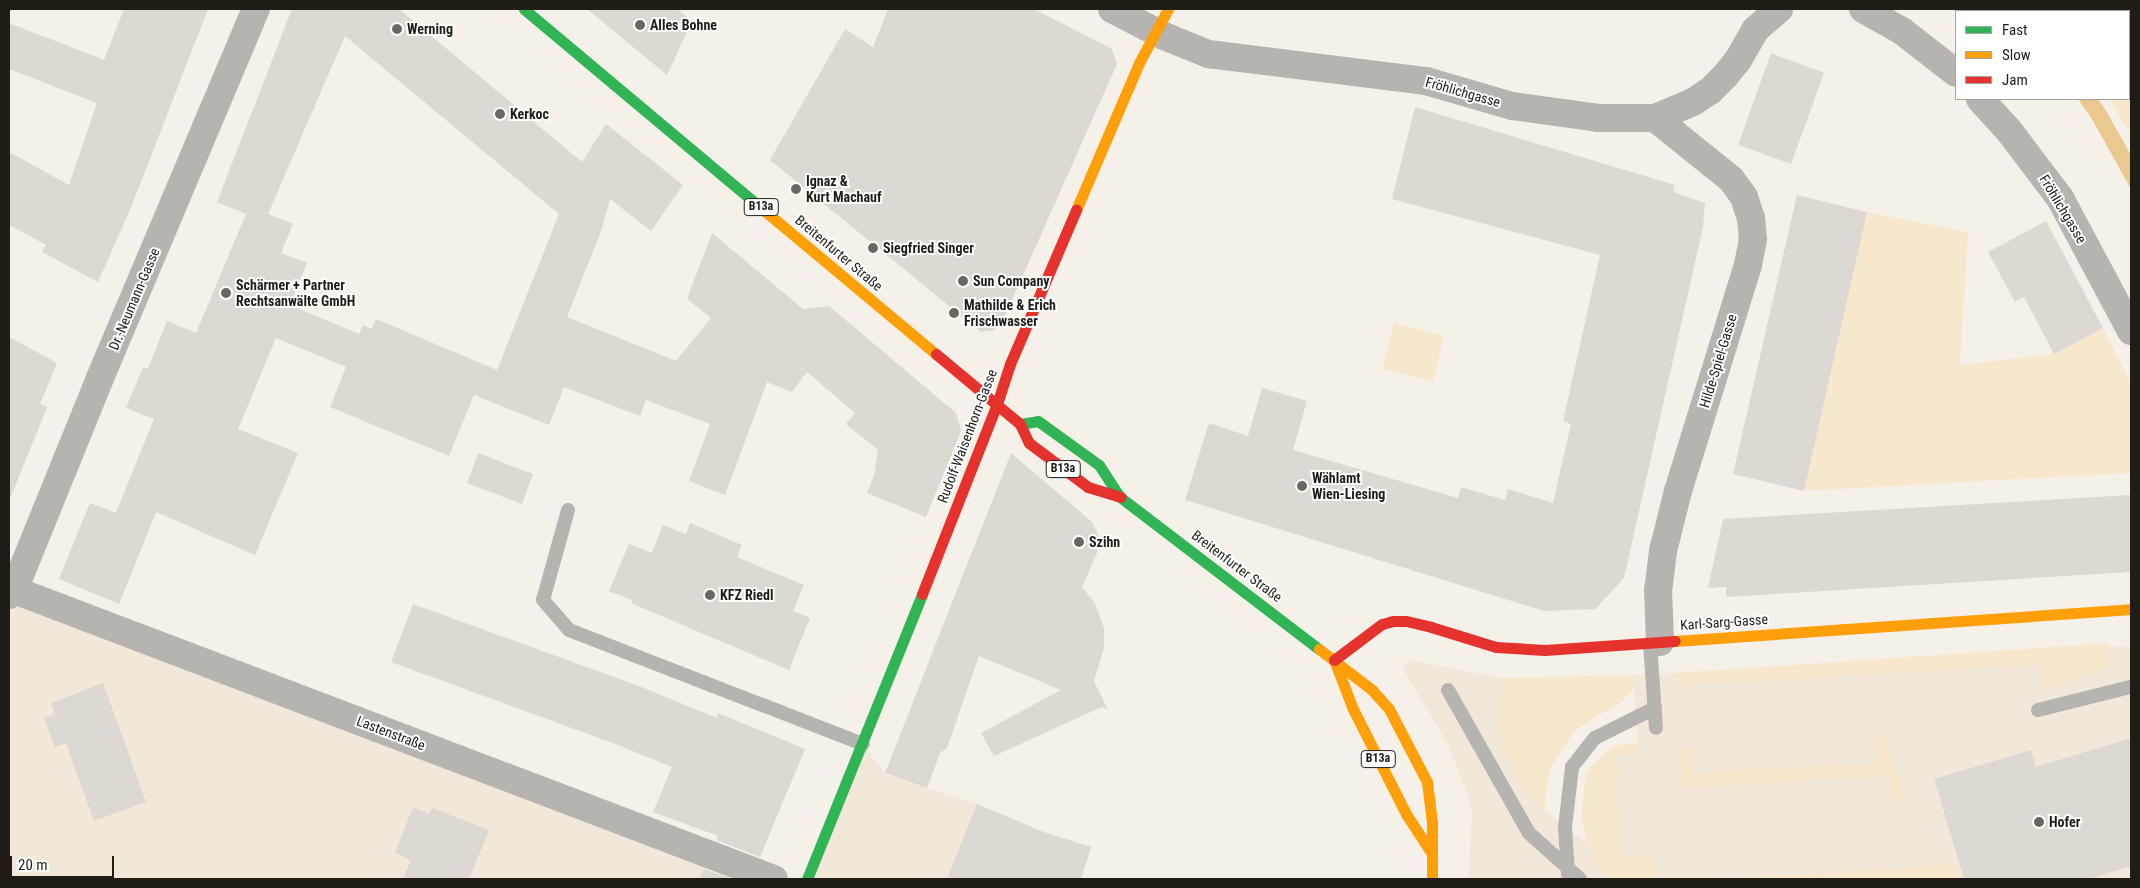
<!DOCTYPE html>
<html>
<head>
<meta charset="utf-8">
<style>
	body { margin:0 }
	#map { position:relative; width:2140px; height:888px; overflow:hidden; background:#f5f1e9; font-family:"Roboto Condensed",sans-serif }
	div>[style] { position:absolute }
	.built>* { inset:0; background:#f2e8d9 }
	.green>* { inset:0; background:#f7e7cd }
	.water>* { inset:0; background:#ebc890 }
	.building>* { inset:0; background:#dcd8d2 }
	.lane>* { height:14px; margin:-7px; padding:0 7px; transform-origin:7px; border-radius:7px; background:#b6b4b0 }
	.street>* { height:28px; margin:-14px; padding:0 14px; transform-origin:14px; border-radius:14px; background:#b6b4b0 }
	.fast>* { height:11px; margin:-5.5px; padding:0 5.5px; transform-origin:5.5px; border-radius:5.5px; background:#30b455 }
	.slow>* { height:11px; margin:-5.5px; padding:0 5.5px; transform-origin:5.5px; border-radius:5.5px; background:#ff9f0a }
	.jam>* { height:11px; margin:-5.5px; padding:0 5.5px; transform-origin:5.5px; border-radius:5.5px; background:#e5322d }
	.dots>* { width:14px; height:14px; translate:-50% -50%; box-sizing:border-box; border:2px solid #fff; border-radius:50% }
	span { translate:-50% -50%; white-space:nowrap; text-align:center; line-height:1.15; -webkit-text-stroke:4px #fff; paint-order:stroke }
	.shield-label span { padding:1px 4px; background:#fff; border:1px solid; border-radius:4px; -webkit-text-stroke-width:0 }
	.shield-label { font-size:12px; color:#201d17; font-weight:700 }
	.poi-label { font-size:14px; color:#201d17; font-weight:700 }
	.left { translate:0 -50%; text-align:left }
	.street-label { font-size:14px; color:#201d17 }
	.frame { position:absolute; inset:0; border:10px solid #201d17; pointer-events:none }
	.legend { position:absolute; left:1955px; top:10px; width:175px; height:90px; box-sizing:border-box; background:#fff; border:1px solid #a6a5a2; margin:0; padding:6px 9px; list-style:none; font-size:15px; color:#201d17 }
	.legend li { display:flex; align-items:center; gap:10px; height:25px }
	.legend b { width:25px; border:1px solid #a6a5a2 }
	.scale { position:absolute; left:10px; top:856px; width:104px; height:22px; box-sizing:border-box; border:2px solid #201d17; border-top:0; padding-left:6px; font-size:15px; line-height:18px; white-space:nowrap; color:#201d17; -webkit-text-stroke:4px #fff; paint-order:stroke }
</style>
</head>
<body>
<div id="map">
	<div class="built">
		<i style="clip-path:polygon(9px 598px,774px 879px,9px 879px)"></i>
		<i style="clip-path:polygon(2131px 646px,2131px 879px,1964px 879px,1959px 864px,1719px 879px,1657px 879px,1655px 855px,1621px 857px,1616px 757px,1638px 755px,1633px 675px)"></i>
		<i style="clip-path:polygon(1411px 660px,1502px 678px,1498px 733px,1519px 784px,1544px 810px,1587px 843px,1597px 868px,1611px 879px,1468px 879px,1472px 813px,1465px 788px,1446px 741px,1403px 669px,1403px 664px)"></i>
		<i style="clip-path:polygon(863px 744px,885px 774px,977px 804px,1039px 830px,1091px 847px,1081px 879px,807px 879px)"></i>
	</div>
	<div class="green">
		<i style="clip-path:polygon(2032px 9px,2131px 9px,2131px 135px,2109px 99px,2129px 99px,2129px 11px,2035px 11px)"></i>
		<i style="clip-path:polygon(1867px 212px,1968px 232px,1960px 365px,2054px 354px,2103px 328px,2131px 383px,2131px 473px,1804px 491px)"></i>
		<i style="clip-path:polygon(1394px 323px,1444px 336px,1433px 382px,1382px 369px)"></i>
		<i style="clip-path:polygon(2109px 643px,2111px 666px,2042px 690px,2040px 665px,1675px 686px,1675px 673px)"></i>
		<i style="clip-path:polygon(1633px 675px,1634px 688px,1623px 701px,1575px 730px,1550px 769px,1544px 810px,1519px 784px,1498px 733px,1502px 678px)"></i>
		<i style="clip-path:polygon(1876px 737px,1886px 737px,1905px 799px,1892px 800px,1889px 776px,1681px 788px,1680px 748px,1693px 749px,1694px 772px,1878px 763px)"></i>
		<i style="clip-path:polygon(1637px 743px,1638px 755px,1616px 757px,1621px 857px,1656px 855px,1657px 879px,1611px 879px,1597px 868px,1587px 843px,1581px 817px,1586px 772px,1612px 746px)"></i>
		<i style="clip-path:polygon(1959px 864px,1964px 879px,1719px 879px)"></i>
	</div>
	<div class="water">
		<i style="clip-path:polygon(2078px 99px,2098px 99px,2105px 109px,2131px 155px,2131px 189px,2092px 119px)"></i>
	</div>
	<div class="building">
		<i style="clip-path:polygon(124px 9px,208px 9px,132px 205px,98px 282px,42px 252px,46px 245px,9px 225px,9px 152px,69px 185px,97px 103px,9px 69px,9px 23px,104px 60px)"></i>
		<i style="clip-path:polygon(evenodd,292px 9px,399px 9px,582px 162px,606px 124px,683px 185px,651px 231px,610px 199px,601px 231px,567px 317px,676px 361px,711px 318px,687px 299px,712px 233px,803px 309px,829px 306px,956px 413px,961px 431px,926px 517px,867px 493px,874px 475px,878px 450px,846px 424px,855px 413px,807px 372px,792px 392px,767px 382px,725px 495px,689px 481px,710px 424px,646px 400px,640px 416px,564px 387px,549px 425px,474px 395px,449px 456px,330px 407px,346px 367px,276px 338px,238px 429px,298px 453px,255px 555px,156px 512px,119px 604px,59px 579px,90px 503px,116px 513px,154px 419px,126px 408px,143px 367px,148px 369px,167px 321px,196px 333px,246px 214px,217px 202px,292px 9px,345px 36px,559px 214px,497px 370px,376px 319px,372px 329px,363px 325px,359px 334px,290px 305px,307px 263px,281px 253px,293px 224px,268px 214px,345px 36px)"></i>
		<i style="clip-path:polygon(587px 9px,677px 9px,692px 21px,667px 75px)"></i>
		<i style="clip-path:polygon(888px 9px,1034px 9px,1112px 49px,1117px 64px,1003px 320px,994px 330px,981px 332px,770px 160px,845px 29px,873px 47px)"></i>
		<i style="clip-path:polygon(1771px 53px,1824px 73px,1791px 164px,1738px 145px)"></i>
		<i style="clip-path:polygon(1415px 107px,1675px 185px,1673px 192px,1705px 203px,1703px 227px,1624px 578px,1595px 609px,1544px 611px,1185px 500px,1209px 423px,1248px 436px,1262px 388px,1307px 401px,1293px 450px,1458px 498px,1461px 487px,1505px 500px,1508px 489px,1553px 503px,1571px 424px,1563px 421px,1600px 255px,1392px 199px)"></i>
		<i style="clip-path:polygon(1797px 195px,1867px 212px,1804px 491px,1733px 474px)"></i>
		<i style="clip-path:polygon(2046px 221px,2103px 328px,2054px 354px,2024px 297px,2015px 302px,1988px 252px)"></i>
		<i style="clip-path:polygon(9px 337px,57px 363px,40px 404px,47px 407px,10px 499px)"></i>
		<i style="clip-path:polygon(478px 453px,533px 474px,522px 504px,467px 483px)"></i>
		<i style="clip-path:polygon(1011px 453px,1092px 522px,1098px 534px,1097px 553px,1082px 587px,1094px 602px,1104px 628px,1104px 648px,1094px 681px,1108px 710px,1102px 707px,994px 756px,981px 733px,1061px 690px,979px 656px,947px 748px,940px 753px,927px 788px,885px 773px)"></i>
		<i style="clip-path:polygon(2131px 495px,2131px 572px,1726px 597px,1726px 587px,1708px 588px,1723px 519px)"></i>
		<i style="clip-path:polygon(690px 523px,742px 545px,737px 557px,804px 585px,793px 611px,810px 618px,789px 670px,631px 603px,632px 600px,609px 591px,629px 544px,652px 553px,663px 525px,686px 534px)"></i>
		<i style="clip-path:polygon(413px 604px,639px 686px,717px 718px,718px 713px,805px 749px,760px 857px,716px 840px,718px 836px,653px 812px,672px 767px,618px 745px,391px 662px)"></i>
		<i style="clip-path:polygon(103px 683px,146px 802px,94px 821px,66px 743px,55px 747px,44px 718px,55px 714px,51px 703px)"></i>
		<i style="clip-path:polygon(2131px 738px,2131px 866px,2088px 879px,1964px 879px,1934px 779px,2031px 750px,2036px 767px)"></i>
		<i style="clip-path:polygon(977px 804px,1046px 833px,1091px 847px,1081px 879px,947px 879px)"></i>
		<i style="clip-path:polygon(413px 807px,429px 814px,432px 808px,489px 830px,469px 879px,403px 879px,411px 860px,395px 853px)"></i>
		<i style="clip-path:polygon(704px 869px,731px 879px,700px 879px)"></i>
	</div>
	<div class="lane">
		<i style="left:568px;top:510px;width:93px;rotate:105.5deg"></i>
		<i style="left:543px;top:600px;width:40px;rotate:49deg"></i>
		<i style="left:569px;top:630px;width:315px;rotate:21.2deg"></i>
		<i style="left:1650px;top:643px;width:85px;rotate:86deg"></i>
		<i style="left:1448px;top:690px;width:164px;rotate:60.5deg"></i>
		<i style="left:1529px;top:833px;width:69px;rotate:42deg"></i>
		<i style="left:2038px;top:710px;width:95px;rotate:-14deg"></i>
		<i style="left:1568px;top:874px;width:47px;rotate:-93.7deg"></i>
		<i style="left:1565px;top:827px;width:60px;rotate:-83.3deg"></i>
		<i style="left:1572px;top:767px;width:37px;rotate:-52deg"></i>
		<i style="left:1595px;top:738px;width:67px;rotate:-26.6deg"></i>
	</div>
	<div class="street">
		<i style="left:1112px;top:9px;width:59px;rotate:27.4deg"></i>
		<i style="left:1164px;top:36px;width:48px;rotate:22.2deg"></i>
		<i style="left:1208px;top:54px;width:220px;rotate:7.1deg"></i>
		<i style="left:1426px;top:81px;width:90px;rotate:16.2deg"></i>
		<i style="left:1512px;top:106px;width:87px;rotate:7.9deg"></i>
		<i style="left:1598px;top:118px;width:57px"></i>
		<i style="left:1655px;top:118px;width:41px;rotate:-22.8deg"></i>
		<i style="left:1693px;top:102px;width:20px;rotate:-33deg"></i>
		<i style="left:1710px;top:91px;width:21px;rotate:-45deg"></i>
		<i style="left:1725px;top:76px;width:21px;rotate:-51deg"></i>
		<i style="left:1738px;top:60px;width:34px;rotate:-60deg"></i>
		<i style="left:1755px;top:30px;width:32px;rotate:-41deg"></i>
		<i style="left:1863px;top:9px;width:45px;rotate:29.4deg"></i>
		<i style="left:1902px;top:31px;width:68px;rotate:37.9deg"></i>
		<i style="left:1980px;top:99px;width:45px;rotate:47.7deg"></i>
		<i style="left:2010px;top:132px;width:83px;rotate:52.9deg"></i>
		<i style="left:2060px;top:198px;width:151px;rotate:61.9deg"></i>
		<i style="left:1655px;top:118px;width:97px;rotate:38.8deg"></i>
		<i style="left:1731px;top:179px;width:22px;rotate:54deg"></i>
		<i style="left:1744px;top:197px;width:22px;rotate:72deg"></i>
		<i style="left:1751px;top:218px;width:21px;rotate:85deg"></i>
		<i style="left:1753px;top:239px;width:26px;rotate:101deg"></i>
		<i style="left:1748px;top:265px;width:237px;rotate:107.2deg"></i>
		<i style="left:1678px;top:491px;width:62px;rotate:104deg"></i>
		<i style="left:1663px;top:551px;width:38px;rotate:97deg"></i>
		<i style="left:1658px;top:589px;width:53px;rotate:87.8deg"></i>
		<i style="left:14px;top:590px;width:813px;rotate:20.82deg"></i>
		<i style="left:9px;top:595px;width:7px;rotate:-45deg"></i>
		<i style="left:14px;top:590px;width:229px;rotate:-67.9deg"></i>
		<i style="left:100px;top:378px;width:401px;rotate:-67.1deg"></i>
	</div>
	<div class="fast">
		<i style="left:524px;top:9px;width:316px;rotate:40deg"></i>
		<i style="left:1020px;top:424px;width:18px;rotate:-9deg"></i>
		<i style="left:1038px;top:421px;width:75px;rotate:35.8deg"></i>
		<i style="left:1099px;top:465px;width:38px;rotate:57deg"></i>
		<i style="left:1120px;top:497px;width:250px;rotate:37.4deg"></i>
		<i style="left:807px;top:879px;width:307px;rotate:-68deg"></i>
	</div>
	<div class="slow">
		<i style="left:1076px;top:210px;width:162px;rotate:-66.8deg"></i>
		<i style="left:1140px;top:61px;width:59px;rotate:-61.7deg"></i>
		<i style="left:766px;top:212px;width:222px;rotate:39.9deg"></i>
		<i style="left:1675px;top:641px;width:457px;rotate:-4deg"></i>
		<i style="left:1319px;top:649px;width:67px;rotate:37.7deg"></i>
		<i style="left:1372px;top:690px;width:25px;rotate:48deg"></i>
		<i style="left:1389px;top:709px;width:82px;rotate:62.5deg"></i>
		<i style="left:1427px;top:782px;width:41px;rotate:83deg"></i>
		<i style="left:1432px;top:823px;width:56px;rotate:90deg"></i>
		<i style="left:1334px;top:660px;width:53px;rotate:68.8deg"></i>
		<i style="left:1353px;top:709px;width:118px;rotate:63.2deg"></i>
		<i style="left:1406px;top:814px;width:45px;rotate:56.7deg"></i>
	</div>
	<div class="jam">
		<i style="left:936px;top:354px;width:109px;rotate:39.8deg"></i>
		<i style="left:1020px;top:424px;width:21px;rotate:65deg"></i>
		<i style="left:1029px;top:443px;width:74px;rotate:36.7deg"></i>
		<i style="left:1088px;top:487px;width:34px;rotate:17deg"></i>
		<i style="left:922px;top:594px;width:204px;rotate:-68.5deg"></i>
		<i style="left:997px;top:404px;width:42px;rotate:-72deg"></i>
		<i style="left:1010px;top:364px;width:168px;rotate:-66.8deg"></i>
		<i style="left:1334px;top:660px;width:60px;rotate:-36.9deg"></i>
		<i style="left:1382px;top:624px;width:11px;rotate:-15deg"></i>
		<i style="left:1393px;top:621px;width:13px"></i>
		<i style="left:1406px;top:621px;width:26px;rotate:13deg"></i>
		<i style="left:1431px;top:627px;width:68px;rotate:17.1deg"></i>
		<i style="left:1496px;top:647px;width:49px;rotate:3.5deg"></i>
		<i style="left:1545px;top:650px;width:130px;rotate:-4deg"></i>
	</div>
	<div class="dots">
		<i style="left:640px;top:25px;background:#6b6760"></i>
		<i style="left:397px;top:29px;background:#6b6760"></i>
		<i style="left:500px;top:114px;background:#6b6760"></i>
		<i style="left:796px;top:189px;background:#6b6760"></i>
		<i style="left:873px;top:248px;background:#6b6760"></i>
		<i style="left:963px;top:281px;background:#6b6760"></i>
		<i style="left:226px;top:293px;background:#6b6760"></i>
		<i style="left:954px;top:313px;background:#6b6760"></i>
		<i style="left:1302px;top:486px;background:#6b6760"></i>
		<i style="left:1079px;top:542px;background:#6b6760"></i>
		<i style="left:710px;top:595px;background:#6b6760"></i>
		<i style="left:2039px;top:822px;background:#6b6760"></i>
	</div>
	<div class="shield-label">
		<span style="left:761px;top:207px">B13a</span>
		<span style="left:1063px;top:469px">B13a</span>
		<span style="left:1378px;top:759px">B13a</span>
	</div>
	<div class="poi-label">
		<span class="left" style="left:650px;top:25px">Alles Bohne</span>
		<span class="left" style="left:407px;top:29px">Werning</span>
		<span class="left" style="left:510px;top:114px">Kerkoc</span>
		<span class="left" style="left:806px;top:189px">Ignaz &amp;<br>Kurt Machauf</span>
		<span class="left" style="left:883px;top:248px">Siegfried Singer</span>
		<span class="left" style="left:973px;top:281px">Sun Company</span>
		<span class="left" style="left:236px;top:293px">Schärmer + Partner<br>Rechtsanwälte GmbH</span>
		<span class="left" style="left:964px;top:313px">Mathilde &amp; Erich<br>Frischwasser</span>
		<span class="left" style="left:1312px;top:486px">Wählamt<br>Wien-Liesing</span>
		<span class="left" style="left:1089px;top:542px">Szihn</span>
		<span class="left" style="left:720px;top:595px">KFZ Riedl</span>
		<span class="left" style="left:2049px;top:822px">Hofer</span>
	</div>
	<div class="street-label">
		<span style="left:1463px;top:92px;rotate:16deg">Fröhlichgasse</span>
		<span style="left:2063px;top:209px;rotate:59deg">Fröhlichgasse</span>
		<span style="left:839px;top:253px;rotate:40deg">Breitenfurter Straße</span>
		<span style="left:134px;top:299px;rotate:-67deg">Dr.-Neumann-Gasse</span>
		<span style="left:1718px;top:361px;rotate:-73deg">Hilde-Spiel-Gasse</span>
		<span style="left:967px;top:436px;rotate:-69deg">Rudolf-Waisenhorn-Gasse</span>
		<span style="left:1237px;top:566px;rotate:37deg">Breitenfurter Straße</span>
		<span style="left:1724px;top:622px;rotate:-4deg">Karl-Sarg-Gasse</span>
		<span style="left:391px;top:733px;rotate:21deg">Lastenstraße</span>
	</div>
	<div class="frame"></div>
	<ul class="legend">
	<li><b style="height:6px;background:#30b455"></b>Fast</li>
	<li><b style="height:6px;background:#ff9f0a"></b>Slow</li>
	<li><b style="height:6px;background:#e5322d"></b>Jam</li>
	</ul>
	<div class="scale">20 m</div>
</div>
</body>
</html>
